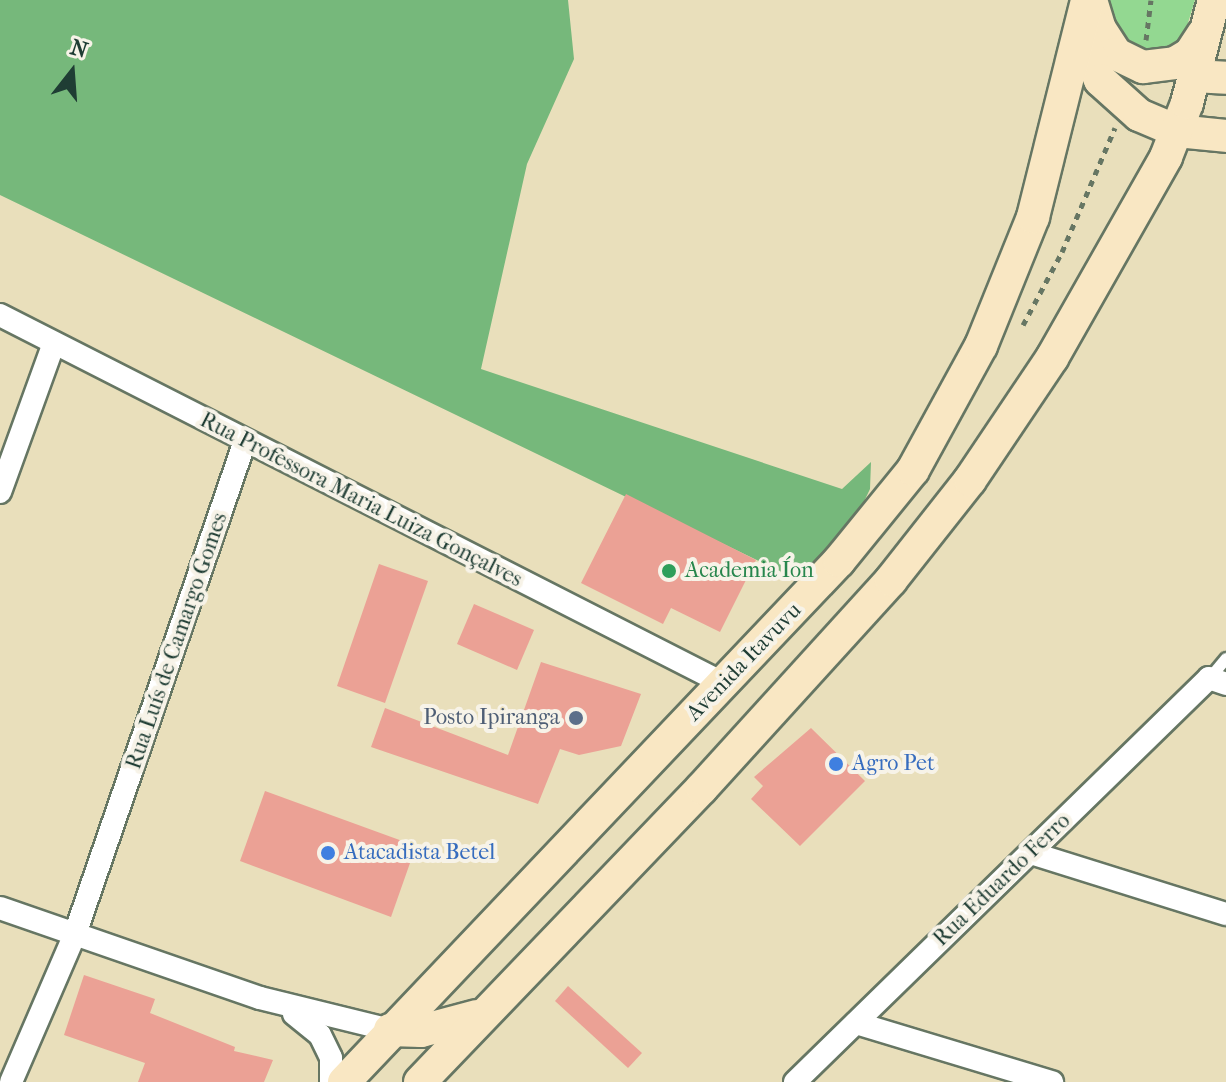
<!DOCTYPE html>
<html>
<head>
<meta charset="utf-8">
<style>
	body { margin:0 }
	#map { position:relative; width:1226px; height:1082px; overflow:hidden; background:#e9dfbb; font-family:"IM FELL French Canon",serif }
	div>[style] { position:absolute }
	.green>* { inset:0; background:#93d891 }
	.forest>* { inset:0; background:#76b87b }
	.building>* { inset:0; background:#eba195 }
	.path>* { height:5px; margin-top:-2.5px; transform-origin:0; background:repeating-linear-gradient(90deg,#667663 0 6px,transparent 0 12px) }
	.roads { filter:drop-shadow(2px 0 #667663) drop-shadow(-2px 0 #667663) drop-shadow(0 2px #667663) drop-shadow(0 -2px #667663) }
	.lane>* { height:11px; margin:-5.5px; padding:0 5.5px; transform-origin:5.5px; border-radius:5.5px; background:#fff }
	.street>* { height:22px; margin:-11px; padding:0 11px; transform-origin:11px; border-radius:11px; background:#fff }
	.secondary>* { height:32px; margin:-16px; padding:0 16px; transform-origin:16px; border-radius:16px; background:#f9e7c3 }
	.dots>* { width:22px; height:22px; translate:-50% -50%; box-sizing:border-box; border:4px solid #f7f3e8; border-radius:50% }
	span { translate:-50% -50%; white-space:nowrap; text-align:center; line-height:1.15; -webkit-text-stroke:8px #f7f3e8; paint-order:stroke }
	.street-label { font-size:22px; color:#1f3d34 }
	.leisure-label { font-size:22px; color:#27864d }
	.left { translate:0 -50%; text-align:left }
	.service-label { font-size:22px; color:#4e5e75 }
	.right { translate:-100% -50%; text-align:right }
	.shop-label { font-size:22px; color:#366cbe }
	.north { position:absolute; left:32px; top:32px; width:80px; height:80px; -webkit-text-stroke:6px #f7f3e8; paint-order:stroke; rotate:17deg; font-size:22px; font-weight:700; line-height:32px; text-align:center; color:#1f3d34 }
	.north::after { content:''; display:block; margin:auto; width:28px; height:36px; background:#1f3d34; clip-path:polygon(50% 0,100% 100%,50% 72%,0 100%) }
</style>
</head>
<body>
<div id="map">
	<div class="green">
		<i style="clip-path:polygon(1109px 0,1195px 0,1184px 36px,1173px 51px,1136px 52px,1107px 25px)"></i>
	</div>
	<div class="forest">
		<i style="clip-path:polygon(0 0,568px 0,574px 59px,527px 164px,481px 369px,842px 489px,871px 462px,870px 489px,859px 512px,829px 552px,794px 578px,0 195px)"></i>
	</div>
	<div class="building">
		<i style="clip-path:polygon(626px 494px,756px 560px,720px 632px,671px 608px,663px 624px,581px 583px)"></i>
		<i style="clip-path:polygon(379px 564px,428px 581px,385px 703px,337px 686px)"></i>
		<i style="clip-path:polygon(474px 604px,534px 630px,517px 670px,457px 644px)"></i>
		<i style="clip-path:polygon(541px 662px,641px 694px,621px 746px,579px 755px,560px 749px,538px 804px,371px 747px,385px 708px,508px 755px)"></i>
		<i style="clip-path:polygon(811px 728px,865px 781px,800px 846px,751px 799px,763px 786px,754px 777px)"></i>
		<i style="clip-path:polygon(265px 791px,416px 846px,391px 917px,240px 861px)"></i>
		<i style="clip-path:polygon(84px 975px,155px 999px,150px 1013px,235px 1047px,234px 1051px,273px 1060px,264px 1082px,138px 1082px,145px 1063px,64px 1035px)"></i>
		<i style="clip-path:polygon(568px 986px,642px 1053px,628px 1068px,555px 1001px)"></i>
	</div>
	<div class="path">
		<i style="left:1146px;top:40px;width:40px;rotate:-82.9deg"></i>
		<i style="left:1023px;top:325px;width:83px;rotate:-61.9deg"></i>
		<i style="left:1062px;top:252px;width:135px;rotate:-66.9deg"></i>
	</div>
	<div class="roads">
		<div class="lane">
			<i style="left:1209px;top:678px;width:26px;rotate:-50deg"></i>
		</div>
		<div class="street">
			<i style="left:0;top:315px;width:811px;rotate:26.98deg"></i>
			<i style="left:0;top:492px;width:158px;rotate:-70.1deg"></i>
			<i style="left:1031px;top:853px;width:204px;rotate:17.4deg"></i>
			<i style="left:0;top:908px;width:275px;rotate:19.1deg"></i>
			<i style="left:260px;top:998px;width:134px;rotate:13.8deg"></i>
			<i style="left:294px;top:1014px;width:33px;rotate:39deg"></i>
			<i style="left:320px;top:1035px;width:25px;rotate:64deg"></i>
			<i style="left:331px;top:1058px;width:24px;rotate:90deg"></i>
			<i style="left:856px;top:1023px;width:205px;rotate:16.8deg"></i>
			<i style="left:11px;top:1082px;width:161px;rotate:-66.6deg"></i>
			<i style="left:75px;top:934px;width:521px;rotate:-70.97deg"></i>
			<i style="left:795px;top:1082px;width:578px;rotate:-44.3deg"></i>
			<i style="left:1209px;top:678px;width:18px;rotate:19deg"></i>
		</div>
		<div class="secondary">
			<i style="left:1091px;top:0;width:30px;rotate:73deg"></i>
			<i style="left:1100px;top:29px;width:30px;rotate:57deg"></i>
			<i style="left:1116px;top:54px;width:30px;rotate:26deg"></i>
			<i style="left:1143px;top:67px;width:32px;rotate:-7deg"></i>
			<i style="left:1175px;top:63px;width:17px;rotate:-31deg"></i>
			<i style="left:1190px;top:54px;width:24px;rotate:-57deg"></i>
			<i style="left:1081px;top:35px;width:49px;rotate:67.1deg"></i>
			<i style="left:1100px;top:80px;width:52px;rotate:41.9deg"></i>
			<i style="left:1139px;top:115px;width:41px;rotate:22.8deg"></i>
			<i style="left:1177px;top:131px;width:49px;rotate:5.8deg"></i>
			<i style="left:1193px;top:76px;width:33px;rotate:3deg"></i>
			<i style="left:390px;top:1030px;width:31px;rotate:2deg"></i>
			<i style="left:421px;top:1031px;width:58px;rotate:-15deg"></i>
			<i style="left:344px;top:1082px;width:719px;rotate:-46.47deg"></i>
			<i style="left:839px;top:561px;width:117px;rotate:-50.9deg"></i>
			<i style="left:913px;top:470px;width:141px;rotate:-61.3deg"></i>
			<i style="left:981px;top:346px;width:139px;rotate:-68deg"></i>
			<i style="left:1033px;top:217px;width:224px;rotate:-76deg"></i>
			<i style="left:420px;top:1082px;width:407px;rotate:-46.2deg"></i>
			<i style="left:702px;top:788px;width:281px;rotate:-47.7deg"></i>
			<i style="left:891px;top:580px;width:127px;rotate:-51.7deg"></i>
			<i style="left:970px;top:480px;width:147px;rotate:-56.1deg"></i>
			<i style="left:1052px;top:358px;width:231px;rotate:-60.4deg"></i>
			<i style="left:1166px;top:157px;width:58px;rotate:-68.7deg"></i>
			<i style="left:1187px;top:103px;width:106px;rotate:-75.3deg"></i>
		</div>
	</div>
	<div class="dots">
		<i style="left:669px;top:571px;background:#2e9e5b"></i>
		<i style="left:576px;top:718px;background:#5c6f8a"></i>
		<i style="left:836px;top:764px;background:#3f7fe0"></i>
		<i style="left:328px;top:853px;background:#3f7fe0"></i>
	</div>
	<div class="street-label">
		<span style="left:361px;top:500px;rotate:27deg">Rua Professora Maria Luiza Gonçalves</span>
		<span style="left:177px;top:641px;rotate:-71deg">Rua Luís de Camargo Gomes</span>
		<span style="left:744px;top:662px;rotate:-46deg">Avenida Itavuvu</span>
		<span style="left:1002px;top:880px;rotate:-44deg">Rua Eduardo Ferro</span>
	</div>
	<div class="leisure-label">
		<span class="left" style="left:685px;top:571px">Academia Íon</span>
	</div>
	<div class="service-label">
		<span class="right" style="left:560px;top:718px">Posto Ipiranga</span>
	</div>
	<div class="shop-label">
		<span class="left" style="left:852px;top:764px">Agro Pet</span>
		<span class="left" style="left:344px;top:853px">Atacadista Betel</span>
	</div>
	<div class="north">N</div>
</div>
</body>
</html>
